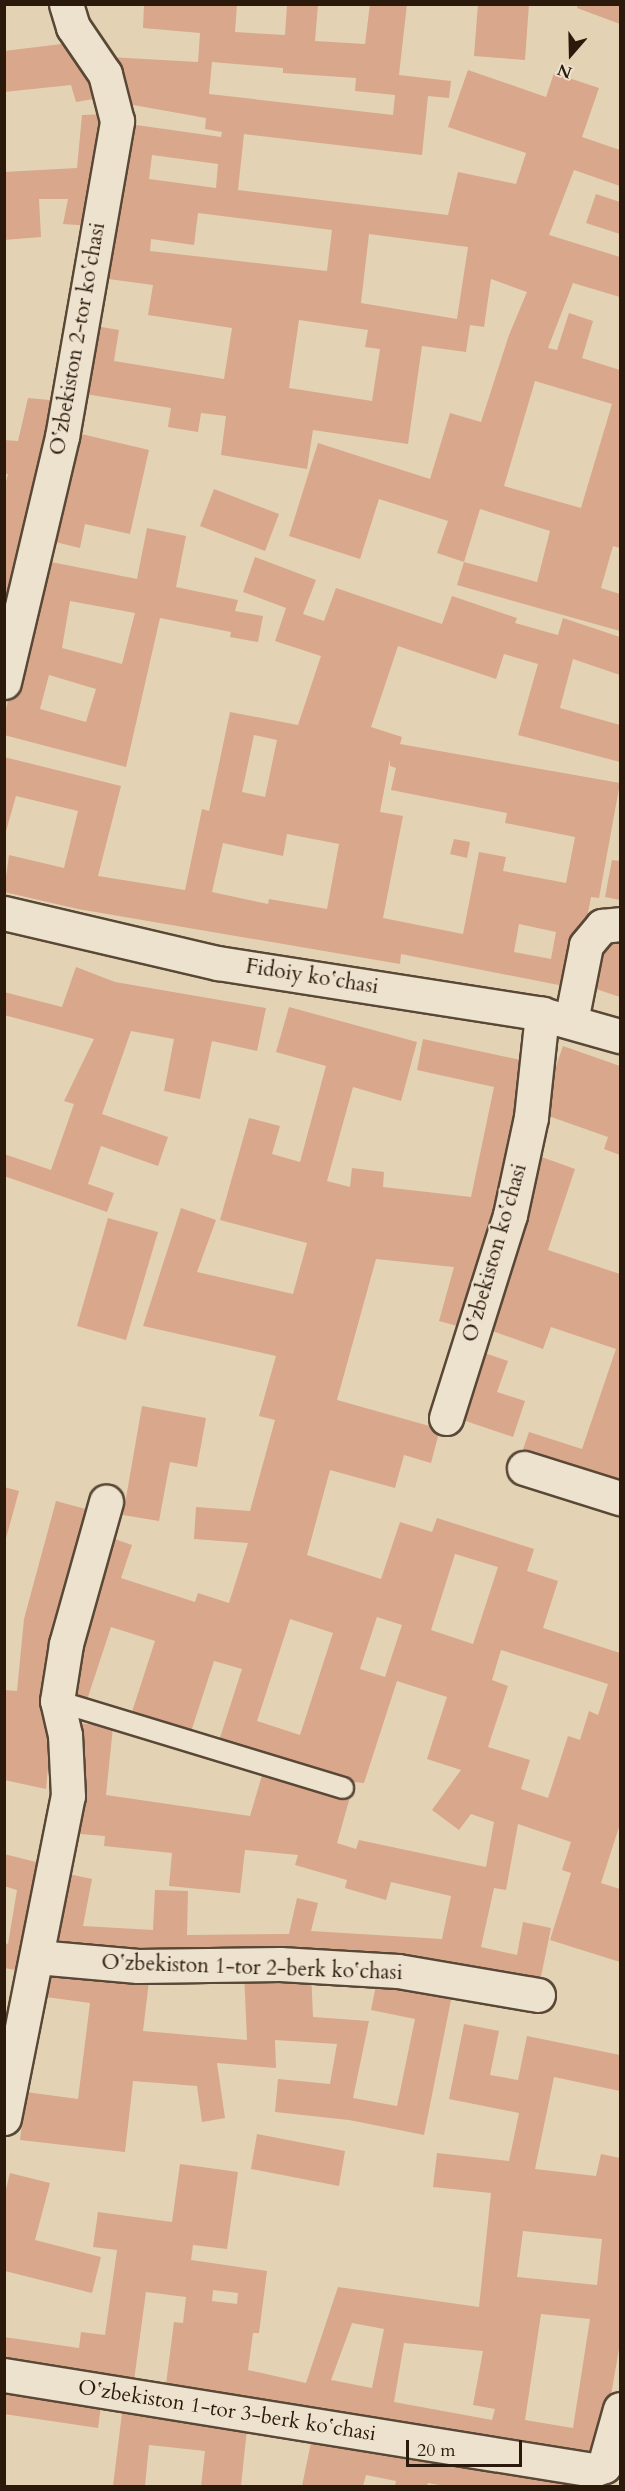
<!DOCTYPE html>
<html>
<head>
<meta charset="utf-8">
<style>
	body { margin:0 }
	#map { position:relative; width:625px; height:2491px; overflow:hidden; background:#e3d3b4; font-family:Cardo,serif }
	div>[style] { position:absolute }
	.building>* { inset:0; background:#d9a78b }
	.roads { filter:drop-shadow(2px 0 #594836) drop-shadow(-2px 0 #594836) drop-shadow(0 2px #594836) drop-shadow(0 -2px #594836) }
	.service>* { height:20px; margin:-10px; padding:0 10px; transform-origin:10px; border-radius:10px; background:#ede2ce }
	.minor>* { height:33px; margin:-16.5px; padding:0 16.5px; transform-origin:16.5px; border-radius:16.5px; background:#ede2ce }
	.tertiary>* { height:33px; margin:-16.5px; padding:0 16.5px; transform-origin:16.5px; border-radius:16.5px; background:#ede2ce }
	span { translate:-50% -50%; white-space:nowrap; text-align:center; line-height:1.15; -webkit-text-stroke:4.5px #ede2ce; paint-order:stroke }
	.street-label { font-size:21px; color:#2b190c }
	.frame { position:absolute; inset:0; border:6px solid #2b190c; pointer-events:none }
	.north { position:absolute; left:541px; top:24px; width:60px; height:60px; -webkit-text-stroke:4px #ede2ce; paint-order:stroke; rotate:200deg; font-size:16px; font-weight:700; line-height:24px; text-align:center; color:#2b190c }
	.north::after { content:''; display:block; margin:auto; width:21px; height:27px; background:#2b190c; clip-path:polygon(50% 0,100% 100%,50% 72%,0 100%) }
	.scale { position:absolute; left:406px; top:2440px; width:116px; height:27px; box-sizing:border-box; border:3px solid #2b190c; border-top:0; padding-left:8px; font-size:18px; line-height:21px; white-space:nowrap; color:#2b190c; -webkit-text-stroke:4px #ede2ce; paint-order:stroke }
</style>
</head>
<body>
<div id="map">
	<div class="building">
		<i style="clip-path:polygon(evenodd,144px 4px,237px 4px,235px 32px,285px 35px,287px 4px,318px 4px,315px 41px,365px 44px,370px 4px,407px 4px,399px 75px,451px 81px,449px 98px,428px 96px,422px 155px,244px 134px,238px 190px,448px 215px,458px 172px,516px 184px,526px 153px,448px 127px,468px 70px,546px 97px,554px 73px,599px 88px,582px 137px,620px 150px,620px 186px,574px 170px,549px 235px,620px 257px,620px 297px,573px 283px,548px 348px,557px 350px,569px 313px,593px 321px,582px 358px,620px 370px,620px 548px,613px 546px,601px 588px,620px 594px,620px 631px,457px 585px,464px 562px,537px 582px,550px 531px,480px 509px,464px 562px,437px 553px,448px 521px,379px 499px,360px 559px,289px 536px,318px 443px,430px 479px,450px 413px,481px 422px,509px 335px,527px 292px,491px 279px,484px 327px,470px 325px,466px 352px,422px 346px,408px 444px,313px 430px,307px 469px,221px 455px,226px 416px,201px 413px,198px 432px,168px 427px,171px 408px,73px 392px,84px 324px,119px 330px,114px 361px,224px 379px,232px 328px,148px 315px,153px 285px,101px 278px,122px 123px,221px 137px,222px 132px,205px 129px,206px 118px,122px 103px,109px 57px,198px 62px,200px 33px,143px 28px,144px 4px,212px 62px,283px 68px,283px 73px,356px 78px,355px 91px,395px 95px,393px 115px,209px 94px,212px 62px,144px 4px,152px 155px,218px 164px,216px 188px,149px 179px,152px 155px,144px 4px,198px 213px,332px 230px,327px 271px,150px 251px,151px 239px,194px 245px,198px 213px,144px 4px,369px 234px,468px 247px,457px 319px,361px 303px,369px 234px,144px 4px,299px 320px,368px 330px,365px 347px,380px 349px,372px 401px,289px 388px,299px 320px,144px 4px,535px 381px,612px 404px,581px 508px,504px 486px,535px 381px)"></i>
		<i style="clip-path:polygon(478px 4px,529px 4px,525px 60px,474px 56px)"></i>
		<i style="clip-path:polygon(578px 4px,620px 4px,620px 24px,577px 8px)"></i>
		<i style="clip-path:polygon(78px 42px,99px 98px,76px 102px,71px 85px,4px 92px,4px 51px)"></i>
		<i style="clip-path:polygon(108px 114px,93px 226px,63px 224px,68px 199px,39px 199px,41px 237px,4px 240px,4px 172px,77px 168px,82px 115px)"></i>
		<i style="clip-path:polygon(596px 194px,620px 202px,620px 234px,586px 223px)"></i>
		<i style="clip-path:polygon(28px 398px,60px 401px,4px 640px,4px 489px,8px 474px,4px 474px,4px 440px,18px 441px)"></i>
		<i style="clip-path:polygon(73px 432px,149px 450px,130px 534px,85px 524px,80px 548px,47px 540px)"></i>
		<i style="clip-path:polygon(214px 489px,279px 514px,265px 551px,200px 526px)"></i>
		<i style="clip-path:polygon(evenodd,147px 528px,186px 536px,176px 587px,238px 600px,235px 611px,263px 616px,258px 642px,230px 637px,231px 632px,160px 618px,126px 767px,4px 735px,4px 716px,25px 639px,33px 640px,42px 594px,34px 593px,41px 560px,137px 579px,147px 528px,70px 601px,135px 613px,122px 664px,62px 648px,70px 601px,147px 528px,49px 675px,96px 689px,86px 722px,40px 709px,49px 675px)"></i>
		<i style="clip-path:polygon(evenodd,255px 557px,316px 580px,303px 614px,324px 621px,336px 588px,442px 624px,452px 596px,517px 618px,515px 623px,547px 632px,558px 635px,563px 618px,620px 637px,620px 675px,573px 659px,560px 708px,620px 725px,620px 762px,518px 735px,538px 664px,504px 654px,496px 679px,398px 646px,371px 727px,402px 737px,400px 744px,620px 783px,599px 898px,591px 897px,574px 988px,401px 954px,400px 964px,78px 909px,4px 892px,9px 855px,64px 868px,78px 811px,16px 796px,4px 838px,4px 757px,121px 786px,98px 876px,185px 890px,202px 809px,209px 811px,230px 712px,298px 725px,321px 656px,275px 641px,286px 608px,243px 592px,255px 557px,254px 735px,277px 740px,265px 797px,242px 792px,254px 735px,255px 557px,390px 759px,390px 766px,396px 768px,391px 790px,507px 813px,505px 823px,575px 837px,566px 883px,503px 871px,506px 857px,479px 852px,463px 934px,383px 918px,403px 816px,380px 812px,390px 759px,255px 557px,287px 834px,339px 844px,327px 909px,269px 899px,268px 904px,212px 892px,223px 843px,283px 856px,287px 834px,255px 557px,519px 924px,556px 932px,551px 959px,514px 952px,519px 924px)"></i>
		<i style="clip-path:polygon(454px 839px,470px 842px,467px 858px,450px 854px)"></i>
		<i style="clip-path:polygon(612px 860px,620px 861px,620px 900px,605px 897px)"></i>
		<i style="clip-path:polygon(620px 939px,620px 997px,590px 987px,601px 951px)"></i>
		<i style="clip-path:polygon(76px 967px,115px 982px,266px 1008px,257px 1051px,212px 1041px,200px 1099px,164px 1091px,174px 1039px,131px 1031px,102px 1114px,168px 1137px,158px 1166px,101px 1146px,88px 1184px,114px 1193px,107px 1212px,4px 1176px,4px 1154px,51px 1170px,74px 1104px,64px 1101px,94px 1039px,4px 1015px,4px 992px,62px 1007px)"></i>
		<i style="clip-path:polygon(evenodd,289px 1007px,417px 1042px,401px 1101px,353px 1087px,327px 1181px,350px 1187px,352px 1168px,384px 1172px,383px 1187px,471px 1197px,494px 1087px,417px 1070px,423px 1039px,535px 1063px,472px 1330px,439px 1321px,454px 1267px,376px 1259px,337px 1400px,440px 1429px,431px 1463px,404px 1455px,395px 1488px,330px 1470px,307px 1555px,381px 1579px,400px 1522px,432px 1532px,437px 1518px,534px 1549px,527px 1571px,558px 1581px,543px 1628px,620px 1653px,620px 1824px,601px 1883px,620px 1889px,620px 1962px,550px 1940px,571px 1873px,562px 1870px,571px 1842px,518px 1824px,506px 1890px,494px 1888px,481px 1947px,517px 1955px,523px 1922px,551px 1928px,538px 1991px,66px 1958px,54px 1925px,64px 1873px,92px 1879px,83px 1926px,153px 1930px,155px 1890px,188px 1891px,187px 1935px,289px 1934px,297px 1898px,318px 1903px,311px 1931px,442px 1939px,451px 1896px,391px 1882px,386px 1900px,345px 1888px,347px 1880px,295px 1865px,298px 1855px,245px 1850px,240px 1893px,169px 1886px,172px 1853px,104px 1846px,105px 1836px,68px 1833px,78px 1723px,113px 1727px,106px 1795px,250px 1816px,263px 1772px,350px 1797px,337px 1843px,356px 1849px,359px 1840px,486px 1867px,494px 1822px,471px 1814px,459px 1830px,432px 1810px,461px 1770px,427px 1759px,447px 1697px,397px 1681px,364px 1783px,324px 1779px,218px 1744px,242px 1669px,214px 1661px,189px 1738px,130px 1718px,155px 1641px,111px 1627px,85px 1706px,62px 1699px,103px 1535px,132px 1545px,121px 1578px,195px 1602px,198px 1593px,229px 1603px,248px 1543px,194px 1539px,196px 1507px,250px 1511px,275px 1420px,259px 1416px,276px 1356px,143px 1326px,181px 1208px,216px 1220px,197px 1272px,293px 1294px,307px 1243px,220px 1220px,249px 1118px,280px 1126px,272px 1154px,300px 1162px,326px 1066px,276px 1052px,289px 1007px,455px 1554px,498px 1567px,473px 1644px,431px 1630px,455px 1554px,289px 1007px,377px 1617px,402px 1625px,385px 1677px,360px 1669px,377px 1617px,289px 1007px,290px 1619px,333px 1633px,300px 1735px,257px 1721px,290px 1619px,289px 1007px,501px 1650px,608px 1684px,598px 1715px,589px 1711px,580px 1740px,568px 1736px,548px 1798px,521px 1789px,530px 1760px,488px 1747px,508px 1686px,492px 1680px,501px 1650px)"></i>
		<i style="clip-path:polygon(563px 1046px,620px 1066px,620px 1155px,604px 1149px,608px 1137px,540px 1113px)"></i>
		<i style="clip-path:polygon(536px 1155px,575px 1169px,548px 1250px,620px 1274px,620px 1493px,520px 1458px,529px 1432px,582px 1449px,616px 1349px,551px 1327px,543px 1349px,478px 1326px)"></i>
		<i style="clip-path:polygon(108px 1218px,158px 1232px,126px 1340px,77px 1326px)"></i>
		<i style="clip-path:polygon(470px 1348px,508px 1361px,497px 1392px,525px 1401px,513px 1437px,448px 1415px)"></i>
		<i style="clip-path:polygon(142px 1406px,206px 1418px,197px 1467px,170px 1462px,159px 1521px,123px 1515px)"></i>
		<i style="clip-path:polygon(4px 1487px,19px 1491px,5px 1542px,4px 1542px)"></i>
		<i style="clip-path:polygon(56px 1501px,93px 1511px,61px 1629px,46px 1789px,4px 1780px,4px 1690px,17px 1691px,24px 1619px)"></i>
		<i style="clip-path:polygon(4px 1854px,48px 1865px,29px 1972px,4px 1968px,4px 1943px,8px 1944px,17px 1890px,4px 1886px)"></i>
		<i style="clip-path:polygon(50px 1961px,150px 1973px,143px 2031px,247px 2040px,244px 1973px,311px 1970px,313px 2017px,369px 2021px,353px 2098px,397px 2106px,415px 2019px,371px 2010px,378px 1975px,453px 1990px,424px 2135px,349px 2120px,275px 2112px,278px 2079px,330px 2084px,337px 2044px,275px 2040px,276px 2068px,217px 2063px,225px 2118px,202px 2122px,197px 2086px,133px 2081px,125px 2152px,20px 2140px,26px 2092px,78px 2099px,90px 2003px,46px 1997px)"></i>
		<i style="clip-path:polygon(evenodd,464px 2024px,499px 2031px,490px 2075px,518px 2080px,527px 2036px,620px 2055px,620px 2091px,554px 2077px,535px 2169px,596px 2176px,601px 2154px,620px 2158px,620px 2343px,599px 2465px,165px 2392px,174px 2322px,183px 2323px,186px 2297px,146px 2292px,133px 2388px,4px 2370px,4px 2337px,79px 2348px,81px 2332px,105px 2335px,117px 2250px,93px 2247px,98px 2212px,172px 2222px,180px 2164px,238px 2172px,227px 2249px,193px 2245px,191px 2260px,267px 2271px,259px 2333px,253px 2333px,248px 2370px,306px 2383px,338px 2287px,479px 2307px,491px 2193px,433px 2187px,437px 2153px,509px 2161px,519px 2113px,449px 2099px,464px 2024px,523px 2231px,602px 2239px,597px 2285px,517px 2277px,523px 2231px,464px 2024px,213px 2290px,238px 2293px,237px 2304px,212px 2301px,213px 2290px,464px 2024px,541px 2314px,590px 2319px,573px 2428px,525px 2420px,541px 2314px,464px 2024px,352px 2323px,384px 2329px,372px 2388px,331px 2380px,352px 2323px,464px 2024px,404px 2343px,483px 2351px,473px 2405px,495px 2409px,492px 2420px,394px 2402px,404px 2343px)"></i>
		<i style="clip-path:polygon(257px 2134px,345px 2151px,339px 2186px,251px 2169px)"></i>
		<i style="clip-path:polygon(10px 2173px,50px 2183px,35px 2240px,101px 2257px,92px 2293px,5px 2271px,5px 2193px)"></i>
		<i style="clip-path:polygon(4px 2384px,102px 2398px,98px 2428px,4px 2414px)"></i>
		<i style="clip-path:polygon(123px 2405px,248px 2419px,241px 2486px,201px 2486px,205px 2451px,149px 2445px,145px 2486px,113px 2486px)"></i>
		<i style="clip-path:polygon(314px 2428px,497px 2466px,576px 2486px,444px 2486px,428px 2483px,427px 2486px,395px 2486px,396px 2481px,366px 2475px,363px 2486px,302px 2486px)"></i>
	</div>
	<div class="roads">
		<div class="service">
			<i style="left:57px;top:1701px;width:299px;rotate:16.9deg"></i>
		</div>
		<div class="minor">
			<i style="left:4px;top:682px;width:252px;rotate:-76.7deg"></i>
			<i style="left:62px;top:437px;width:321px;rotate:-80.1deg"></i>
			<i style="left:117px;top:121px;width:49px;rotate:-104.3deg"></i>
			<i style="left:105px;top:74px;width:57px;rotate:-124.2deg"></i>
			<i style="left:73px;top:27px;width:24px;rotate:-107deg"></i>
			<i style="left:571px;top:1021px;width:77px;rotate:-78.8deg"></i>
			<i style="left:586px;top:945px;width:25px;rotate:-50deg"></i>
			<i style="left:602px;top:926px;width:18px;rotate:-6deg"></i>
			<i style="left:446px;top:1418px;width:213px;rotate:-72.5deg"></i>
			<i style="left:510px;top:1215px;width:100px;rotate:-77.9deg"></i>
			<i style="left:531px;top:1117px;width:104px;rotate:-83.9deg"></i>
			<i style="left:524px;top:1468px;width:101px;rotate:17.4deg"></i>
			<i style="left:37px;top:1957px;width:101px;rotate:5.1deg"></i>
			<i style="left:138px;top:1966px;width:142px;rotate:-0.8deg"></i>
			<i style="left:280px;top:1964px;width:118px;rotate:3.4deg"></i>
			<i style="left:398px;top:1971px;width:142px;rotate:9.7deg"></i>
			<i style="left:4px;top:2118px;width:328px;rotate:-78.8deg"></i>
			<i style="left:68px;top:1796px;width:61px;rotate:-92.8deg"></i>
			<i style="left:65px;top:1735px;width:35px;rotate:-103deg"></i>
			<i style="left:57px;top:1701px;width:58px;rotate:-81deg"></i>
			<i style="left:66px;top:1644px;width:148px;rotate:-74.3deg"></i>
			<i style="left:4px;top:2375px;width:597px;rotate:9.16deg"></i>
			<i style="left:593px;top:2470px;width:12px;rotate:-20deg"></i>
			<i style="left:604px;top:2466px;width:59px;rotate:-74.3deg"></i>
		</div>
		<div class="tertiary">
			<i style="left:4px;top:913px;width:220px;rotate:13.2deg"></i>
			<i style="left:218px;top:963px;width:328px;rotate:8.9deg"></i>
			<i style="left:542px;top:1014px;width:81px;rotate:15.8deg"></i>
		</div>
	</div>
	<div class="street-label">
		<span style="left:78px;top:339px;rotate:-80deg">Oʻzbekiston 2-tor koʻchasi</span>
		<span style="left:312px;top:977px;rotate:9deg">Fidoiy koʻchasi</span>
		<span style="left:495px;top:1253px;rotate:-74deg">Oʻzbekiston koʻchasi</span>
		<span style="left:252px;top:1968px;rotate:2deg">Oʻzbekiston 1-tor 2-berk koʻchasi</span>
		<span style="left:227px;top:2411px;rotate:9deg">Oʻzbekiston 1-tor 3-berk koʻchasi</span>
	</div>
	<div class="frame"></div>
	<div class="north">N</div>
	<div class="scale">20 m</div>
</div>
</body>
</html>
